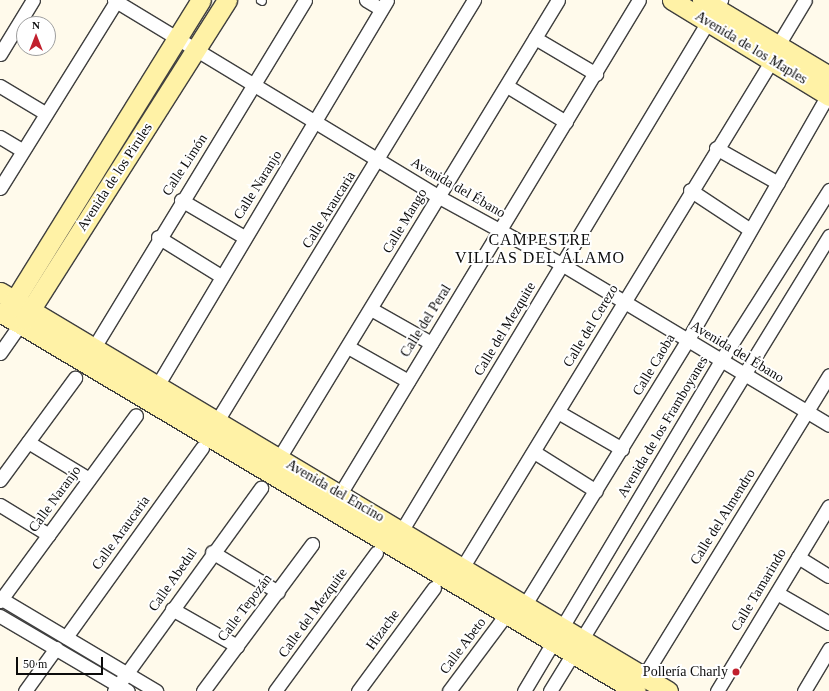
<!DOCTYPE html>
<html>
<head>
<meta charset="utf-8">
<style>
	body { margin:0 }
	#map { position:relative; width:829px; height:691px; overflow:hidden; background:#fffaeb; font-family:"Times New Roman",serif }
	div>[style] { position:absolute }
	.roads { filter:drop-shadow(1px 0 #3f3f3f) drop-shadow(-1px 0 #3f3f3f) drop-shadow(0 1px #3f3f3f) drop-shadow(0 -1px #3f3f3f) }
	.lane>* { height:7px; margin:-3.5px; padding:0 3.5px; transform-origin:3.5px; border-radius:3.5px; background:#fff }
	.street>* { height:13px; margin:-6.5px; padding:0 6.5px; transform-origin:6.5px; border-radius:6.5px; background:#fff }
	.secondary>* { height:19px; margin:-9.5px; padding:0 9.5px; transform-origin:9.5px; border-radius:9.5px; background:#fff2a6 }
	.dots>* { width:11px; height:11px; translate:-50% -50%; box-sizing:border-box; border:2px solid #fff; border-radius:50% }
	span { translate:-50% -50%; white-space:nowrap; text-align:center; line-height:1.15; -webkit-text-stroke:4px #fff; paint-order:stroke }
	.street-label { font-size:14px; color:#0c0c0c }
	.poi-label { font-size:14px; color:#0c0c0c }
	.right { translate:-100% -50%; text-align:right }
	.quarter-label { font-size:16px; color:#0c0c0c; letter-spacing:1px }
	.north { position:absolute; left:16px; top:16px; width:40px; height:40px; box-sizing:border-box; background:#fff; border:1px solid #9e9e9e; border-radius:50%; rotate:0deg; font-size:11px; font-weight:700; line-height:16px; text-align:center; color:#0c0c0c }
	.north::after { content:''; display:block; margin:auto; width:14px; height:18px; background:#c1202d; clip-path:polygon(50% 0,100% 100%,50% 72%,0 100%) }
	.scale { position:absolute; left:16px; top:657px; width:87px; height:18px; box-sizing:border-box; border:2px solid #0c0c0c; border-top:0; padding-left:5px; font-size:12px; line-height:14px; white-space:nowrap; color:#0c0c0c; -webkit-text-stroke:3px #fff; paint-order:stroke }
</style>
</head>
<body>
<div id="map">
	<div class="roads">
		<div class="lane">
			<i style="left:260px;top:0;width:2px;rotate:27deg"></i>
		</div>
		<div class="street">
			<i style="left:114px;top:0;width:380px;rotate:31.2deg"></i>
			<i style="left:439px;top:197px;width:141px;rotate:28.7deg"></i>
			<i style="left:563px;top:265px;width:310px;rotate:31deg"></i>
			<i style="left:366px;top:0;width:17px;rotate:31deg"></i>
			<i style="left:535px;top:38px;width:71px;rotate:30.5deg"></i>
			<i style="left:778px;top:45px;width:52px;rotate:-59deg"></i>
			<i style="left:0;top:54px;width:63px;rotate:-58.6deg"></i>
			<i style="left:0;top:86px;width:52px;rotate:31deg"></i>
			<i style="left:507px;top:86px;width:69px;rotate:31.4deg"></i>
			<i style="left:0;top:137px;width:26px;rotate:31deg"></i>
			<i style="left:716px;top:148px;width:71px;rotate:29.4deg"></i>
			<i style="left:0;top:188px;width:221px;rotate:-58.1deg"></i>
			<i style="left:690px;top:190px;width:71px;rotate:33.5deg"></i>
			<i style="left:181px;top:200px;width:73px;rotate:30.4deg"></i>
			<i style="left:158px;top:237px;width:74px;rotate:31.8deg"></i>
			<i style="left:371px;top:309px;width:69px;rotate:29.5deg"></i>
			<i style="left:348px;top:347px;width:69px;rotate:29.5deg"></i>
			<i style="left:93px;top:349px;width:408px;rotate:-58.7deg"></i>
			<i style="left:0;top:353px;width:35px;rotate:-55deg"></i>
			<i style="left:157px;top:386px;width:449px;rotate:-59.2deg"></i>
			<i style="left:558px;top:412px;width:74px;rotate:30deg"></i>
			<i style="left:212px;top:429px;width:503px;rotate:-58.59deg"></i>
			<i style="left:28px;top:442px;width:71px;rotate:31.2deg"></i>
			<i style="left:534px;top:452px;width:73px;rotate:32.2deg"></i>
			<i style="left:279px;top:458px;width:536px;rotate:-58.65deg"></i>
			<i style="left:0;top:480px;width:127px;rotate:-53.7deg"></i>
			<i style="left:340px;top:494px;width:577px;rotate:-58.82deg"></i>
			<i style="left:0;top:505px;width:57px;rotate:31.5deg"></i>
			<i style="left:402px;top:530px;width:619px;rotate:-58.96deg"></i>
			<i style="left:212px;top:552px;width:77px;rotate:31.2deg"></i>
			<i style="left:798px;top:557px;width:36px;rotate:32deg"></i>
			<i style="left:462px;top:568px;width:595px;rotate:-58.61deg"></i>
			<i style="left:777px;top:593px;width:60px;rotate:30deg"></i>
			<i style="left:0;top:598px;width:182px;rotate:30.8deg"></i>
			<i style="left:0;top:601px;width:230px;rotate:-53.8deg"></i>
			<i style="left:524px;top:606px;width:311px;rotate:-58.4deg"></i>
			<i style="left:687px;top:341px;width:284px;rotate:-60.2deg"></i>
			<i style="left:172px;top:609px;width:75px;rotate:29.6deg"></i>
			<i style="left:0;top:616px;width:148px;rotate:30.4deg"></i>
			<i style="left:66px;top:637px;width:233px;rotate:-54.3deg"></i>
			<i style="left:644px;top:676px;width:353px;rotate:-58.4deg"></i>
			<i style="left:25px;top:691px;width:53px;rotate:-54.2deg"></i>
			<i style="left:114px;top:691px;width:251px;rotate:-54.1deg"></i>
			<i style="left:203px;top:691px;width:183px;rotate:-53.4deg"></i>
			<i style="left:275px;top:691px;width:171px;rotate:-53.8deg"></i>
			<i style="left:358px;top:691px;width:128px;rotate:-53.6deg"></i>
			<i style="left:449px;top:691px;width:89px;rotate:-53.3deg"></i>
			<i style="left:524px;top:691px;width:383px;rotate:-59.2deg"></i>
			<i style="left:720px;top:362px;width:204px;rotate:-57.6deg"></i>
			<i style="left:550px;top:691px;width:534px;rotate:-58.48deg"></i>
			<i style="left:717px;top:691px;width:216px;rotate:-58.8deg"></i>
			<i style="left:804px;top:691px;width:49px;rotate:-59.2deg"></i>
		</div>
		<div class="secondary">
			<i style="left:672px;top:0;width:184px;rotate:31.4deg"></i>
			<i style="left:702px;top:0;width:148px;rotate:30.9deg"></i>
			<i style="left:0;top:292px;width:778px;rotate:30.85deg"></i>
			<i style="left:8px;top:311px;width:366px;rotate:-58.2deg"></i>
			<i style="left:0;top:312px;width:740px;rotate:30.79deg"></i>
			<i style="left:24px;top:320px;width:379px;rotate:-57.6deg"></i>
		</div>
	</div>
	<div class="dots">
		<i style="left:736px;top:672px;background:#c1202d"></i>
	</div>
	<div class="street-label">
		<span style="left:751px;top:48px;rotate:31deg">Avenida de los Maples</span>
		<span style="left:185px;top:165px;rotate:-57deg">Calle Limón</span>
		<span style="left:115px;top:177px;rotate:-57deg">Avenida de los Pirules</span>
		<span style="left:258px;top:185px;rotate:-58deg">Calle Naranjo</span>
		<span style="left:458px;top:188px;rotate:30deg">Avenida del Ébano</span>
		<span style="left:329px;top:210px;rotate:-58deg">Calle Araucaria</span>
		<span style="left:405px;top:221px;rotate:-59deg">Calle Mango</span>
		<span style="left:426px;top:321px;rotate:-58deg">Calle del Peral</span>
		<span style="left:591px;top:326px;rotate:-59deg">Calle del Cerezo</span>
		<span style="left:505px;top:329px;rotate:-59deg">Calle del Mezquite</span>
		<span style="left:737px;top:352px;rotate:31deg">Avenida del Ébano</span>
		<span style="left:654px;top:365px;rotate:-59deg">Calle Caoba</span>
		<span style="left:663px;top:427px;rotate:-59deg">Avenida de los Framboyanes</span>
		<span style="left:335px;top:491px;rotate:30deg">Avenida del Encino</span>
		<span style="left:55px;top:499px;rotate:-54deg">Calle Naranjo</span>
		<span style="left:723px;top:517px;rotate:-58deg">Calle del Almendro</span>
		<span style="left:121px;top:533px;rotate:-54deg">Calle Araucaria</span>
		<span style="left:173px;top:580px;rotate:-55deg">Calle Abedul</span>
		<span style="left:759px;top:590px;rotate:-59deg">Calle Tamarindo</span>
		<span style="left:245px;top:608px;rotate:-53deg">Calle Tepozán</span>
		<span style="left:313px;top:613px;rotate:-54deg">Calle del Mezquite</span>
		<span style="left:383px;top:630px;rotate:-54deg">Hizache</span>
		<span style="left:463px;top:646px;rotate:-53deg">Calle Abeto</span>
	</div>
	<div class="poi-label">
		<span class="right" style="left:728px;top:672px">Pollería Charly</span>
	</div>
	<div class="quarter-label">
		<span style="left:540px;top:249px">CAMPESTRE<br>VILLAS DEL ÁLAMO</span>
	</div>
	<div class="north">N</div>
	<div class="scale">50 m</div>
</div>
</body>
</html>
